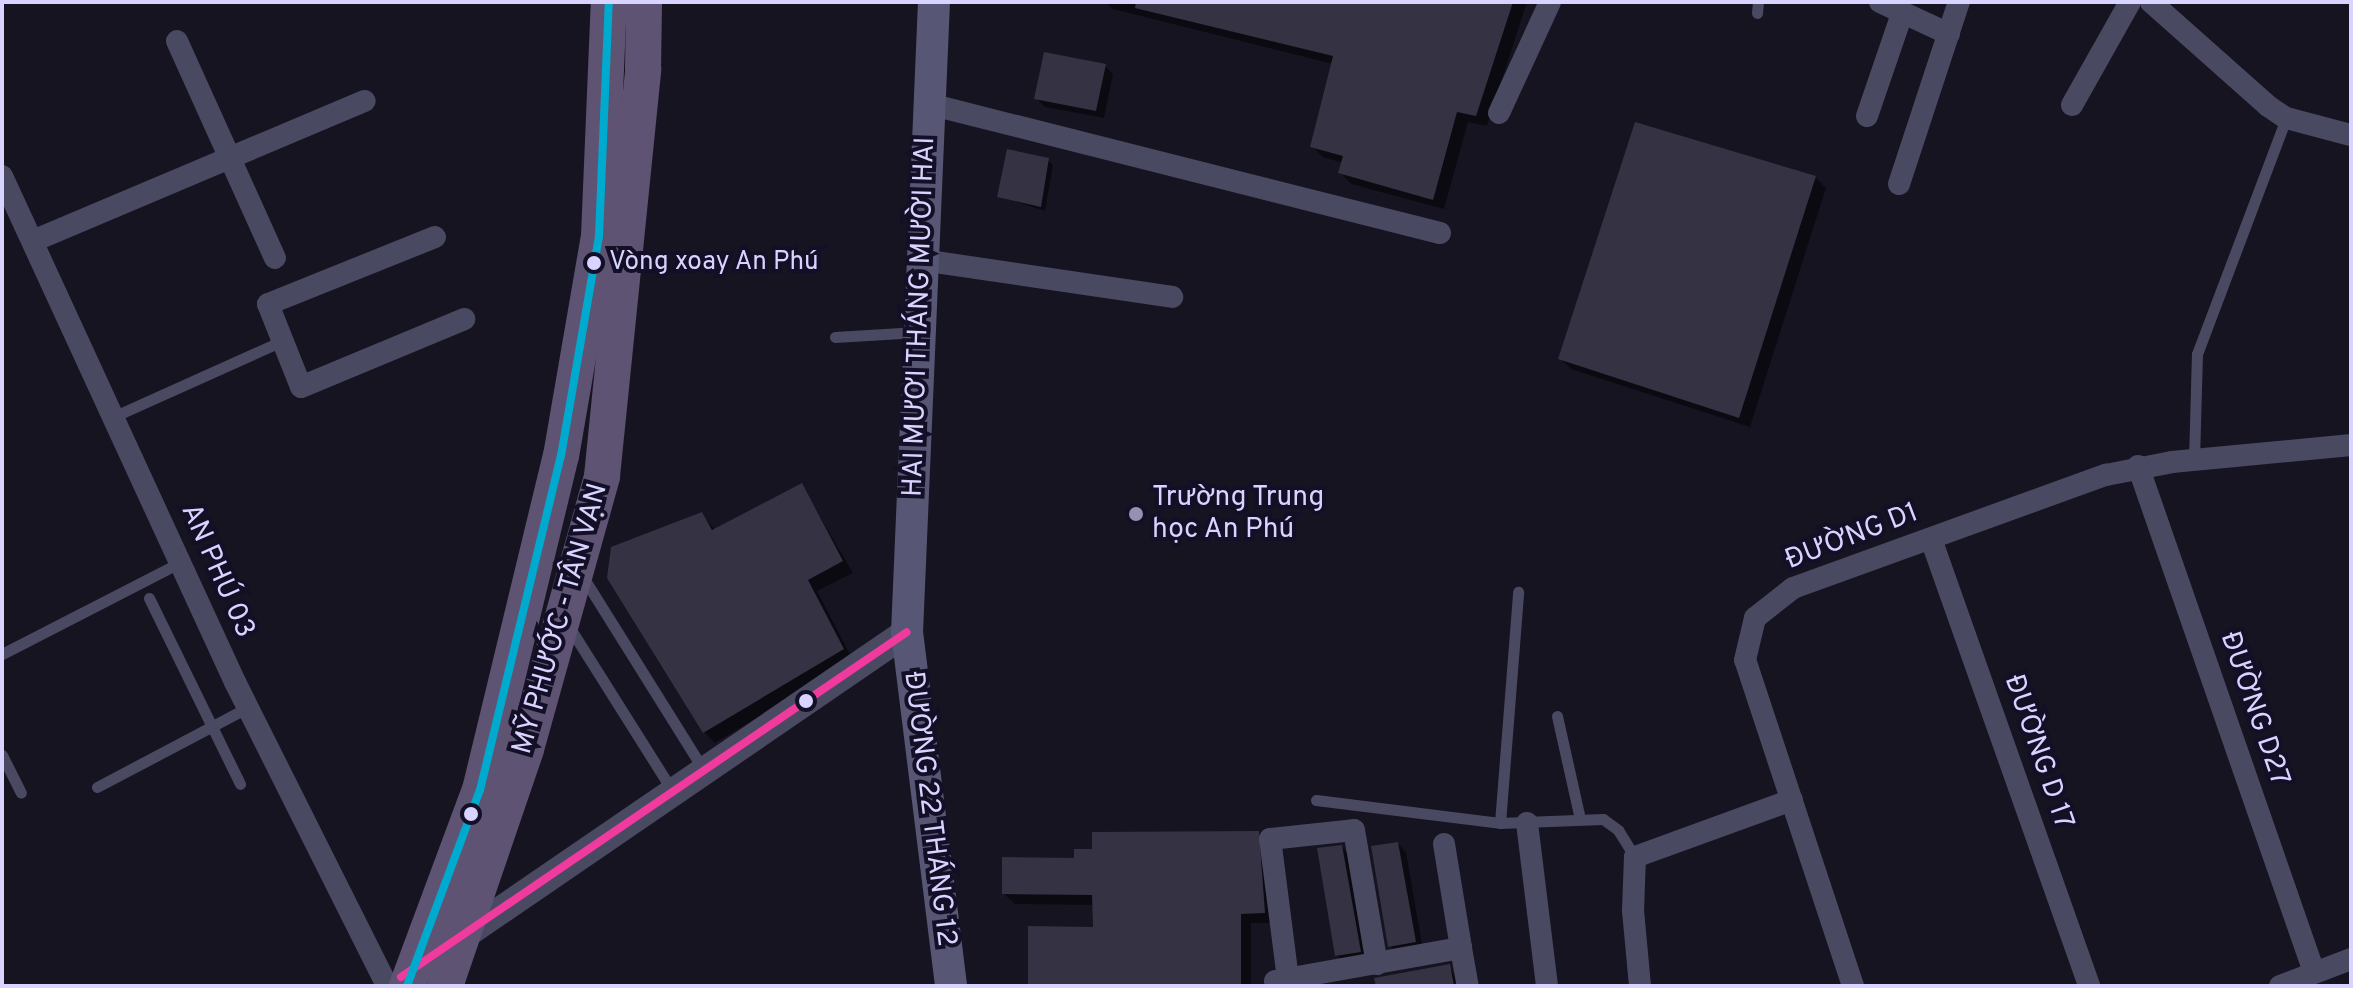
<!DOCTYPE html>
<html>
<head>
<meta charset="utf-8">
<style>
	body { margin:0 }
	#map { position:relative; width:2353px; height:988px; overflow:hidden; background:#161421; font-family:Overpass,sans-serif }
	div>[style] { position:absolute }
	.shadow>* { inset:0; background:#0007 }
	.building>* { inset:0; background:#343243 }
	.service>* { height:11px; margin:-5.5px; padding:0 5.5px; transform-origin:5.5px; border-radius:5.5px; background:#4a4962 }
	.minor>* { height:22px; margin:-11px; padding:0 11px; transform-origin:11px; border-radius:11px; background:#4a4962 }
	.tertiary>* { height:28px; margin:-14px; padding:0 14px; transform-origin:14px; border-radius:14px; background:#4a4962 }
	.secondary>* { height:32px; margin:-16px; padding:0 16px; transform-origin:16px; border-radius:16px; background:#575674 }
	.primary>* { height:36px; margin:-18px; padding:0 18px; transform-origin:18px; border-radius:18px; background:#5e5373 }
	.bus-1>* { height:8px; margin:-4px; padding:0 4px; transform-origin:4px; border-radius:4px; background:#f13a9d }
	.bus-2>* { height:8px; margin:-4px; padding:0 4px; transform-origin:4px; border-radius:4px; background:#00a9ce }
	.dots>* { width:22px; height:22px; translate:-50% -50%; box-sizing:border-box; border:4px solid #130f26; border-radius:50% }
	span { translate:-50% -50%; white-space:nowrap; text-align:center; line-height:1.15; -webkit-text-stroke:8px #130f26; paint-order:stroke }
	.bus-label { font-size:26px; color:#d9d4ff }
	.left { translate:0 -50%; text-align:left }
	.street-label { font-size:28px; color:#d9d4ff }
	.poi-label { font-size:28px; color:#d9d4ff }
	.frame { position:absolute; inset:0; border:4px solid #d9d4ff; pointer-events:none }
</style>
</head>
<body>
<div id="map">
	<div class="shadow">
		<i style="clip-path:polygon(1106px 2px,1527px 2px,1487px 126px,1468px 122px,1444px 209px,1351px 184px,1341px 173px,1343px 163px,1323px 157px,1312px 146px,1333px 64px,1113px 9px)"></i>
		<i style="clip-path:polygon(1105px 66px,1113px 74px,1104px 118px,1045px 107px,1037px 99px)"></i>
		<i style="clip-path:polygon(1048px 160px,1053px 165px,1045px 211px,999px 196px)"></i>
		<i style="clip-path:polygon(1815px 177px,1826px 188px,1750px 427px,1571px 369px,1560px 358px)"></i>
		<i style="clip-path:polygon(802px 486px,853px 573px,817px 591px,853px 660px,715px 743px,704px 732px,702px 514px,715px 530px)"></i>
		<i style="clip-path:polygon(1258px 833px,1269px 843px,1275px 923px,1251px 923px,1251px 986px,1030px 986px,1095px 929px,1095px 905px,1015px 904px,1004px 894px,1076px 860px)"></i>
		<i style="clip-path:polygon(1398px 844px,1406px 852px,1423px 950px,1398px 954px,1390px 946px)"></i>
		<i style="clip-path:polygon(1342px 847px,1350px 856px,1368px 959px,1345px 963px,1337px 955px)"></i>
		<i style="clip-path:polygon(1449px 966px,1461px 986px,1378px 986px)"></i>
	</div>
	<div class="building">
		<i style="clip-path:polygon(1136px 2px,1513px 2px,1476px 116px,1457px 112px,1433px 200px,1338px 173px,1343px 156px,1310px 147px,1333px 56px,1135px 8px)"></i>
		<i style="clip-path:polygon(1044px 52px,1106px 64px,1096px 111px,1034px 99px)"></i>
		<i style="clip-path:polygon(1635px 122px,1816px 176px,1739px 418px,1558px 359px)"></i>
		<i style="clip-path:polygon(1007px 149px,1049px 158px,1041px 207px,997px 197px)"></i>
		<i style="clip-path:polygon(802px 483px,843px 561px,808px 580px,844px 649px,703px 733px,607px 578px,611px 547px,702px 512px,712px 530px)"></i>
		<i style="clip-path:polygon(1259px 831px,1265px 913px,1241px 914px,1241px 986px,1028px 986px,1028px 926px,1093px 927px,1092px 895px,1002px 894px,1002px 857px,1074px 858px,1074px 849px,1092px 849px,1092px 832px)"></i>
		<i style="clip-path:polygon(1398px 842px,1416px 942px,1388px 947px,1371px 846px)"></i>
		<i style="clip-path:polygon(1342px 845px,1361px 952px,1335px 956px,1317px 848px)"></i>
		<i style="clip-path:polygon(1450px 964px,1454px 986px,1376px 986px,1374px 978px)"></i>
	</div>
	<div class="service">
		<i style="left:1757px;top:13px;width:11px;rotate:-85deg"></i>
		<i style="left:835px;top:337px;width:83px;rotate:-3.4deg"></i>
		<i style="left:115px;top:416px;width:185px;rotate:-24.2deg"></i>
		<i style="left:2194px;top:460px;width:106px;rotate:-88.4deg"></i>
		<i style="left:2197px;top:354px;width:252px;rotate:-69.3deg"></i>
		<i style="left:583px;top:577px;width:226px;rotate:58deg"></i>
		<i style="left:149px;top:598px;width:207px;rotate:63.9deg"></i>
		<i style="left:568px;top:625px;width:195px;rotate:57.8deg"></i>
		<i style="left:2px;top:654px;width:201px;rotate:-27.2deg"></i>
		<i style="left:1557px;top:716px;width:106px;rotate:77.4deg"></i>
		<i style="left:2px;top:755px;width:42px;rotate:63.4deg"></i>
		<i style="left:97px;top:787px;width:170px;rotate:-27.8deg"></i>
		<i style="left:1316px;top:800px;width:185px;rotate:7.1deg"></i>
		<i style="left:1500px;top:823px;width:103px;rotate:-2.2deg"></i>
		<i style="left:1603px;top:819px;width:19px;rotate:36deg"></i>
		<i style="left:1618px;top:830px;width:32px;rotate:58deg"></i>
		<i style="left:1500px;top:823px;width:232px;rotate:-85.5deg"></i>
	</div>
	<div class="minor">
		<i style="left:1880px;top:2px;width:76px;rotate:24.9deg"></i>
		<i style="left:2151px;top:2px;width:157px;rotate:41.6deg"></i>
		<i style="left:2268px;top:106px;width:22px;rotate:34deg"></i>
		<i style="left:2286px;top:118px;width:67px;rotate:14.7deg"></i>
		<i style="left:177px;top:41px;width:238px;rotate:65.7deg"></i>
		<i style="left:929px;top:104px;width:527px;rotate:14.17deg"></i>
		<i style="left:2072px;top:105px;width:118px;rotate:-60.6deg"></i>
		<i style="left:1499px;top:113px;width:122px;rotate:-65.3deg"></i>
		<i style="left:1867px;top:116px;width:108px;rotate:-71.1deg"></i>
		<i style="left:2px;top:176px;width:557px;rotate:65.28deg"></i>
		<i style="left:235px;top:682px;width:340px;rotate:63.4deg"></i>
		<i style="left:1899px;top:184px;width:192px;rotate:-71.8deg"></i>
		<i style="left:435px;top:237px;width:180px;rotate:158.1deg"></i>
		<i style="left:268px;top:304px;width:89px;rotate:68.3deg"></i>
		<i style="left:301px;top:387px;width:177px;rotate:-22.6deg"></i>
		<i style="left:33px;top:241px;width:360px;rotate:-22.9deg"></i>
		<i style="left:922px;top:260px;width:253px;rotate:8.4deg"></i>
		<i style="left:2138px;top:466px;width:536px;rotate:70.82deg"></i>
		<i style="left:1931px;top:539px;width:474px;rotate:70.5deg"></i>
		<i style="left:1527px;top:823px;width:164px;rotate:83deg"></i>
		<i style="left:1444px;top:844px;width:105px;rotate:80.7deg"></i>
		<i style="left:1288px;top:979px;width:141px;rotate:-97.3deg"></i>
		<i style="left:1270px;top:839px;width:84px;rotate:-6.1deg"></i>
		<i style="left:1354px;top:830px;width:136px;rotate:80.3deg"></i>
		<i style="left:1275px;top:981px;width:189px;rotate:-10.1deg"></i>
		<i style="left:1461px;top:948px;width:39px;rotate:80deg"></i>
		<i style="left:1640px;top:986px;width:75px;rotate:-95.3deg"></i>
		<i style="left:1633px;top:911px;width:54px;rotate:-87.9deg"></i>
		<i style="left:1635px;top:857px;width:167px;rotate:-20deg"></i>
		<i style="left:1853px;top:986px;width:343px;rotate:-108.3deg"></i>
		<i style="left:1745px;top:660px;width:43px;rotate:-76.6deg"></i>
		<i style="left:1755px;top:618px;width:48px;rotate:-38.3deg"></i>
		<i style="left:1793px;top:588px;width:333px;rotate:-19.9deg"></i>
		<i style="left:2106px;top:475px;width:67px;rotate:-11.1deg"></i>
		<i style="left:2172px;top:462px;width:180px;rotate:-5.4deg"></i>
		<i style="left:2280px;top:986px;width:76px;rotate:-20.8deg"></i>
	</div>
	<div class="tertiary">
		<i style="left:466px;top:934px;width:534px;rotate:-34.4deg"></i>
	</div>
	<div class="secondary">
		<i style="left:934px;top:2px;width:631px;rotate:92.45deg"></i>
		<i style="left:907px;top:632px;width:357px;rotate:82.9deg"></i>
	</div>
	<div class="primary">
		<i style="left:407px;top:986px;width:209px;rotate:-69.6deg"></i>
		<i style="left:480px;top:790px;width:344px;rotate:-76.4deg"></i>
		<i style="left:561px;top:456px;width:223px;rotate:-80.2deg"></i>
		<i style="left:599px;top:236px;width:234px;rotate:-87.6deg"></i>
		<i style="left:445px;top:986px;width:250px;rotate:-71.1deg"></i>
		<i style="left:526px;top:749px;width:283px;rotate:-74.4deg"></i>
		<i style="left:602px;top:476px;width:409px;rotate:-84.2deg"></i>
		<i style="left:643px;top:69px;width:67px;rotate:-89.1deg"></i>
	</div>
	<div class="bus-1">
		<i style="left:401px;top:977px;width:612px;rotate:-34.29deg"></i>
	</div>
	<div class="bus-2">
		<i style="left:407px;top:986px;width:209px;rotate:-69.6deg"></i>
		<i style="left:480px;top:790px;width:344px;rotate:-76.4deg"></i>
		<i style="left:561px;top:456px;width:223px;rotate:-80.2deg"></i>
		<i style="left:599px;top:236px;width:234px;rotate:-87.6deg"></i>
	</div>
	<div class="dots">
		<i style="left:594px;top:263px;background:#d9d4ff"></i>
		<i style="left:1136px;top:514px;background:#9591b1"></i>
		<i style="left:806px;top:701px;background:#d9d4ff"></i>
		<i style="left:471px;top:814px;background:#d9d4ff"></i>
	</div>
	<div class="bus-label">
		<span class="left" style="left:609px;top:263px">Vòng xoay An Phú</span>
	</div>
	<div class="street-label">
		<span style="left:920px;top:317px;rotate:-88deg">HAI MƯƠI THÁNG MƯỜI HAI</span>
		<span style="left:1852px;top:537px;rotate:-21deg">ĐƯỜNG D1</span>
		<span style="left:217px;top:571px;rotate:66deg">AN PHÚ 03</span>
		<span style="left:561px;top:619px;rotate:-74deg">MỸ PHƯỚC - TÂN VẠN</span>
		<span style="left:2254px;top:709px;rotate:71deg">ĐƯỜNG D27</span>
		<span style="left:2038px;top:752px;rotate:71deg">ĐƯỜNG D 17</span>
		<span style="left:929px;top:809px;rotate:83deg">ĐƯỜNG 22 THÁNG 12</span>
	</div>
	<div class="poi-label">
		<span class="left" style="left:1152px;top:514px">Trường Trung<br>học An Phú</span>
	</div>
	<div class="frame"></div>
</div>
</body>
</html>
